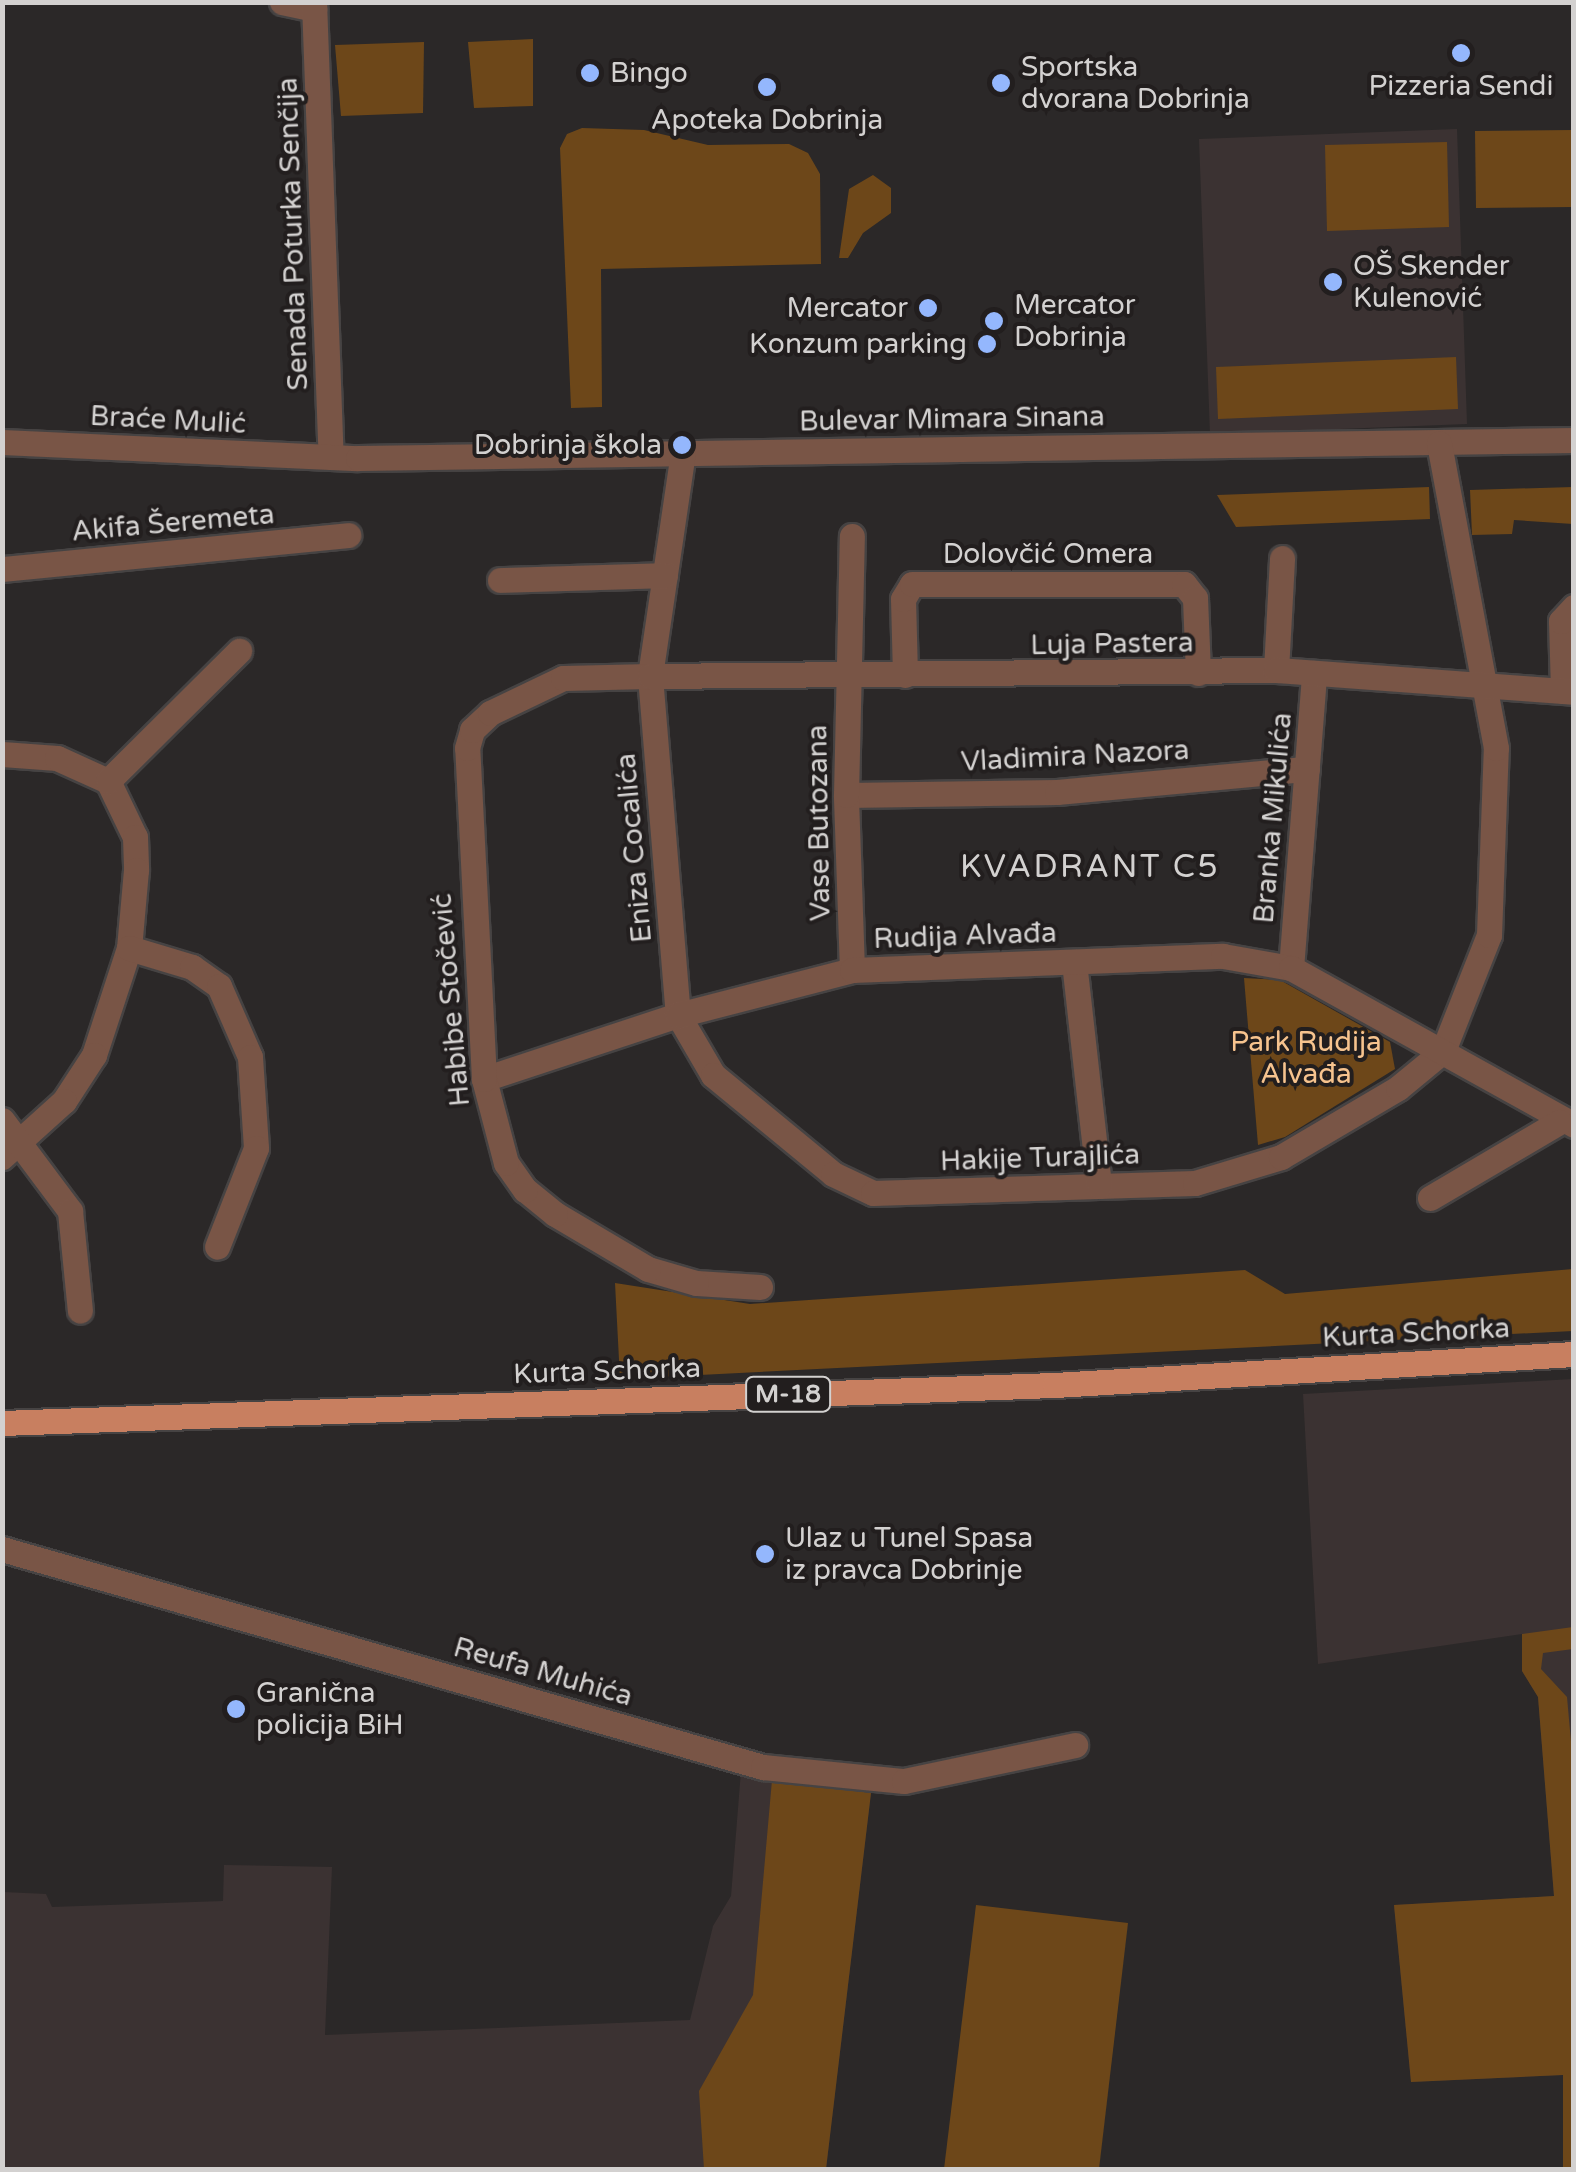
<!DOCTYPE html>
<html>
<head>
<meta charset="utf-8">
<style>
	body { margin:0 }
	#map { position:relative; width:1576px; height:2172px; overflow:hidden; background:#2b2828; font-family:"Varela Round",sans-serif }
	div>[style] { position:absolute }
	.built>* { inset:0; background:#3b3232 }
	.green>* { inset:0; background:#6d4719 }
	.roads { filter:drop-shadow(2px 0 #464343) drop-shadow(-2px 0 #464343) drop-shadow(0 2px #464343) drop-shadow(0 -2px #464343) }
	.minor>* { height:25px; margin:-12.5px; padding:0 12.5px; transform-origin:12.5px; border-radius:12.5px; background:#795546 }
	.major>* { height:25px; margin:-12.5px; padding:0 12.5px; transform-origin:12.5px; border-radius:12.5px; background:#c87f60 }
	.dots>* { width:28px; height:28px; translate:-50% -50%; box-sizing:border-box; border:5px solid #221e1e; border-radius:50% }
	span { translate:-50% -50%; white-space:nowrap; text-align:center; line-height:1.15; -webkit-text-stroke:8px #221e1e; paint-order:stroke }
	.shield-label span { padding:2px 8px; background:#221e1e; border:2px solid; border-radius:8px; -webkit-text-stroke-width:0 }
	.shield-label { font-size:25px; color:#d3d1d0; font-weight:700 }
	.poi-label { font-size:28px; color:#d3d1d0 }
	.left { translate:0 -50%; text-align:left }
	.right { translate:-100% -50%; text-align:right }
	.street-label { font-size:28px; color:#d3d1d0 }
	.park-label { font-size:28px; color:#f6c38e }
	.quarter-label { font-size:32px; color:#d3d1d0; letter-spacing:2.5px }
	.frame { position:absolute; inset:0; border:5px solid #d3d1d0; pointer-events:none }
</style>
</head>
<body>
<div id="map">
	<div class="built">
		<i style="clip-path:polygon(1457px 129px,1467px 424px,1210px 434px,1199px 139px)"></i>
		<i style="clip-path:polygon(1573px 1379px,1573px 2169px,1563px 2169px,1563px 2075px,1411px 2082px,1394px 1905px,1554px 1896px,1538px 1697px,1522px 1671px,1522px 1634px,1318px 1664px,1303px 1394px)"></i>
		<i style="clip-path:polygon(741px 1771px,871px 1793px,826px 2169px,3px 2170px,3px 1892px,46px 1894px,52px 1907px,223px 1901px,224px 1865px,332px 1867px,325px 2035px,690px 2020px,713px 1926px,731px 1896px)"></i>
	</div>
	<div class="green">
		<i style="clip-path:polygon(533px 39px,533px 106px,474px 108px,468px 42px)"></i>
		<i style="clip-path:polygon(424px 42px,423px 113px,341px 116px,335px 45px)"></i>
		<i style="clip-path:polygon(582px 128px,644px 130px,708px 145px,789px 144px,808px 153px,820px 174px,821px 264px,601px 269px,602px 407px,571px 408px,560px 148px,567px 134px)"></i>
		<i style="clip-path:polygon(1573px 130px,1573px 207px,1476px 208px,1475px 131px)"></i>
		<i style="clip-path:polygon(1447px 142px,1449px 227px,1327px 231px,1325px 145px)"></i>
		<i style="clip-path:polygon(873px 175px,891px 188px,891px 213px,863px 233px,848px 258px,839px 258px,849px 189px)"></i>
		<i style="clip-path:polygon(1456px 357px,1458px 409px,1218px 419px,1216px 367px)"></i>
		<i style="clip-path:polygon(1429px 487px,1430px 519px,1236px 527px,1217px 495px)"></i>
		<i style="clip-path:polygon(1573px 487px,1573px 524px,1514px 520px,1512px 534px,1472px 535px,1470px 490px)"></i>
		<i style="clip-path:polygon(1244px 978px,1280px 980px,1390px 1042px,1395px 1069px,1285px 1137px,1258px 1145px)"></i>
		<i style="clip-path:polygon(1573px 1269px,1573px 1331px,620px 1379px,615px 1283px,750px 1304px,1245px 1270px,1285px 1294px)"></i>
		<i style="clip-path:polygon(1573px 1627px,1573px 1649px,1543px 1653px,1541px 1669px,1567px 1697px,1574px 1775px,1574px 2169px,1563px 2170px,1563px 2075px,1411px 2082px,1394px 1905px,1554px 1896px,1538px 1697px,1522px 1671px,1522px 1634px)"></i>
		<i style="clip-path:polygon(772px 1780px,871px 1793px,826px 2169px,704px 2169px,699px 2091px,753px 1995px)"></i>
		<i style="clip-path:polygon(976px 1905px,1128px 1923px,1099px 2169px,944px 2169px)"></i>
	</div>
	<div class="roads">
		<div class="minor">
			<i style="left:282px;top:2px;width:33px;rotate:12deg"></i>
			<i style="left:314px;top:2px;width:455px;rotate:87.9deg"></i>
			<i style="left:2px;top:442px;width:356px;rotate:2.6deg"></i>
			<i style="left:358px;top:458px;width:1216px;rotate:-0.85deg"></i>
			<i style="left:683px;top:452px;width:226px;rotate:98.4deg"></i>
			<i style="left:650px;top:676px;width:340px;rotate:85.3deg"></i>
			<i style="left:678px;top:1015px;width:69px;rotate:59.7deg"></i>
			<i style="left:713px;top:1075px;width:156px;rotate:39.5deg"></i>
			<i style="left:833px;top:1174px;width:44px;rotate:25.4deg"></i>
			<i style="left:873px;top:1193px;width:322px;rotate:-1.8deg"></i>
			<i style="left:1195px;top:1183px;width:90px;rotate:-16.8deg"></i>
			<i style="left:1281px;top:1157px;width:136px;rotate:-30.5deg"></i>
			<i style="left:1398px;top:1088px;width:58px;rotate:-39.4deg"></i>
			<i style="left:1443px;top:1051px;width:125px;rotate:-68.4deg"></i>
			<i style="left:1489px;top:935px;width:187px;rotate:-87.9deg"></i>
			<i style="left:1496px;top:748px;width:310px;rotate:-100.6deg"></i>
			<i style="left:2px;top:569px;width:348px;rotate:-5.6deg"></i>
			<i style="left:500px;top:580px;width:165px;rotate:-1.7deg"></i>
			<i style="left:1276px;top:670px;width:112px;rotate:-86.9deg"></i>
			<i style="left:905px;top:675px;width:76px;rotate:-91.5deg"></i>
			<i style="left:903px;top:599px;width:17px;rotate:-59deg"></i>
			<i style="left:912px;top:584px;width:272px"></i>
			<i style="left:1184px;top:584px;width:18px;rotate:52deg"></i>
			<i style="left:1195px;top:598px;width:75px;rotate:87.7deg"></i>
			<i style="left:1563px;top:691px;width:70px;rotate:-91.6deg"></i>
			<i style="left:1561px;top:621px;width:19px;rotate:-47deg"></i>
			<i style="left:2px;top:754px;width:55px;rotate:4.2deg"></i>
			<i style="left:57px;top:758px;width:56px;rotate:24.3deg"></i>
			<i style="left:108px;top:781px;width:62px;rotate:64.3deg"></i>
			<i style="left:135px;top:837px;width:33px;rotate:88deg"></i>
			<i style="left:136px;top:870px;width:78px;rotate:95.1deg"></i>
			<i style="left:129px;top:948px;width:113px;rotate:108.1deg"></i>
			<i style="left:94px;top:1055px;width:55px;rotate:123.1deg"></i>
			<i style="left:64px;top:1101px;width:84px;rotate:137.9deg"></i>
			<i style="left:108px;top:781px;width:185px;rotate:-44.8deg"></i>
			<i style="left:846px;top:795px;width:211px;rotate:-0.8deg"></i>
			<i style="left:1057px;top:792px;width:251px;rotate:-5.3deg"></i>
			<i style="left:129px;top:948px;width:66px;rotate:16.8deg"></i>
			<i style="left:192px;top:967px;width:33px;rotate:35deg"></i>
			<i style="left:219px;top:986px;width:77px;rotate:66.4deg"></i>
			<i style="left:250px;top:1057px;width:91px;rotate:86.2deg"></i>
			<i style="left:256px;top:1148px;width:106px;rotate:111.5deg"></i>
			<i style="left:1074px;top:962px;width:225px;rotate:83.6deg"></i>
			<i style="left:1291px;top:968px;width:296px;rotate:-85.5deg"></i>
			<i style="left:852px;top:970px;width:175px;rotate:-92deg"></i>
			<i style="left:846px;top:795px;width:259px;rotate:-88.7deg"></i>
			<i style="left:484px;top:1079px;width:204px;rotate:-18.3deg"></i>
			<i style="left:678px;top:1015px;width:180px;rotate:-14.5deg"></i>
			<i style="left:852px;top:970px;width:371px;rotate:-2.2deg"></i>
			<i style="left:1223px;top:956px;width:69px;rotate:10deg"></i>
			<i style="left:1291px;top:968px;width:324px;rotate:29deg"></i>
			<i style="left:2px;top:1120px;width:114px;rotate:53.2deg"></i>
			<i style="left:70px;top:1211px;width:100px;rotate:84.3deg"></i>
			<i style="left:1430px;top:1198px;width:150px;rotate:-30.5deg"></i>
			<i style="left:760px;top:1287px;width:64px;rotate:-176.4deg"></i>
			<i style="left:696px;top:1283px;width:50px;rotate:-163.7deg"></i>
			<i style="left:648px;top:1269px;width:108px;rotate:-149.4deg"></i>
			<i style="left:555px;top:1214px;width:38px;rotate:-141deg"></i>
			<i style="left:525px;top:1190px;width:33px;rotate:-125deg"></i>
			<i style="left:506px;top:1163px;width:87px;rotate:-104.7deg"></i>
			<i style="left:484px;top:1079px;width:331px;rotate:-92.9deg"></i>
			<i style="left:467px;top:748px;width:19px;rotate:-74deg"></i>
			<i style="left:472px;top:730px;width:25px;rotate:-43deg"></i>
			<i style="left:490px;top:713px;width:81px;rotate:-25.6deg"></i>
			<i style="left:563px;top:678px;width:87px;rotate:-1.3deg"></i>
			<i style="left:650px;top:676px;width:626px;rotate:-0.55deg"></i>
			<i style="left:1276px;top:670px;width:299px;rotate:4.2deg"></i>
			<i style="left:2px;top:1549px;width:792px;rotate:15.99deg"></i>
			<i style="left:763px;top:1767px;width:142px;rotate:5.7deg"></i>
			<i style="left:904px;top:1781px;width:175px;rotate:-11.9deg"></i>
		</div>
		<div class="major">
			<i style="left:2px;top:1423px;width:1054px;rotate:-2.07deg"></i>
			<i style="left:1055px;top:1385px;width:520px;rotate:-3.42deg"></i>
		</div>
	</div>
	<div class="dots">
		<i style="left:1461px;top:53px;background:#94b7fd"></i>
		<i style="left:590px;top:73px;background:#94b7fd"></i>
		<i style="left:1001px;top:83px;background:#94b7fd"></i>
		<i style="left:767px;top:87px;background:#94b7fd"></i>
		<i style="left:1333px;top:282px;background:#94b7fd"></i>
		<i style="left:928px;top:308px;background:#94b7fd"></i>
		<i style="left:994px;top:321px;background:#94b7fd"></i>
		<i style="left:987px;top:344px;background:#94b7fd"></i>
		<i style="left:682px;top:445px;background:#94b7fd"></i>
		<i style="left:765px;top:1554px;background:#94b7fd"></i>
		<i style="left:236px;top:1709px;background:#94b7fd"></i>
	</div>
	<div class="shield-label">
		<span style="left:788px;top:1394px">M-18</span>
	</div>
	<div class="poi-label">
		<span class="left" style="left:1021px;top:83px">Sportska<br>dvorana Dobrinja</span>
		<span class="left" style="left:610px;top:73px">Bingo</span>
		<span style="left:1461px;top:86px">Pizzeria Sendi</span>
		<span style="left:767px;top:120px">Apoteka Dobrinja</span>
		<span class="left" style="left:1353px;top:282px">OŠ Skender<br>Kulenović</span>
		<span class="left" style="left:1014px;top:321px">Mercator<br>Dobrinja</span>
		<span class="right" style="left:908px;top:308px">Mercator</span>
		<span class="right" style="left:967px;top:344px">Konzum parking</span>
		<span class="right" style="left:662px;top:445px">Dobrinja škola</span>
		<span class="left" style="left:785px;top:1554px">Ulaz u Tunel Spasa<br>iz pravca Dobrinje</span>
		<span class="left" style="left:256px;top:1709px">Granična<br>policija BiH</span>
	</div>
	<div class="street-label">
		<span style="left:293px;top:234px;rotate:-92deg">Senada Poturka Senčija</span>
		<span style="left:952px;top:419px;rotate:-1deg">Bulevar Mimara Sinana</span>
		<span style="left:168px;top:420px;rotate:3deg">Braće Mulić</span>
		<span style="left:173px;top:523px;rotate:-5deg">Akifa Šeremeta</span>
		<span style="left:1048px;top:554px">Dolovčić Omera</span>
		<span style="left:1112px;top:644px;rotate:-1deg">Luja Pastera</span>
		<span style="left:1075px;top:756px;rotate:-3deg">Vladimira Nazora</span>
		<span style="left:1273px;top:818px;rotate:-85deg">Branka Mikulića</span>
		<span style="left:819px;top:823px;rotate:-91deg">Vase Butozana</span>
		<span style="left:634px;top:848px;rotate:-95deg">Eniza Cocalića</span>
		<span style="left:965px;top:936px;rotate:-2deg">Rudija Alvađa</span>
		<span style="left:451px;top:1000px;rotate:-95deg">Habibe Stočević</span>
		<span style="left:1040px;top:1158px;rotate:-2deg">Hakije Turajlića</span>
		<span style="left:1416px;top:1333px;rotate:-3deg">Kurta Schorka</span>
		<span style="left:607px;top:1371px;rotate:-2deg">Kurta Schorka</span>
		<span style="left:543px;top:1672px;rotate:16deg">Reufa Muhića</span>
	</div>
	<div class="park-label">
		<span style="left:1306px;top:1058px">Park Rudija<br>Alvađa</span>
	</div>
	<div class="quarter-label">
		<span style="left:1090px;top:867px">KVADRANT C5</span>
	</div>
	<div class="frame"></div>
</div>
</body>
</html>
